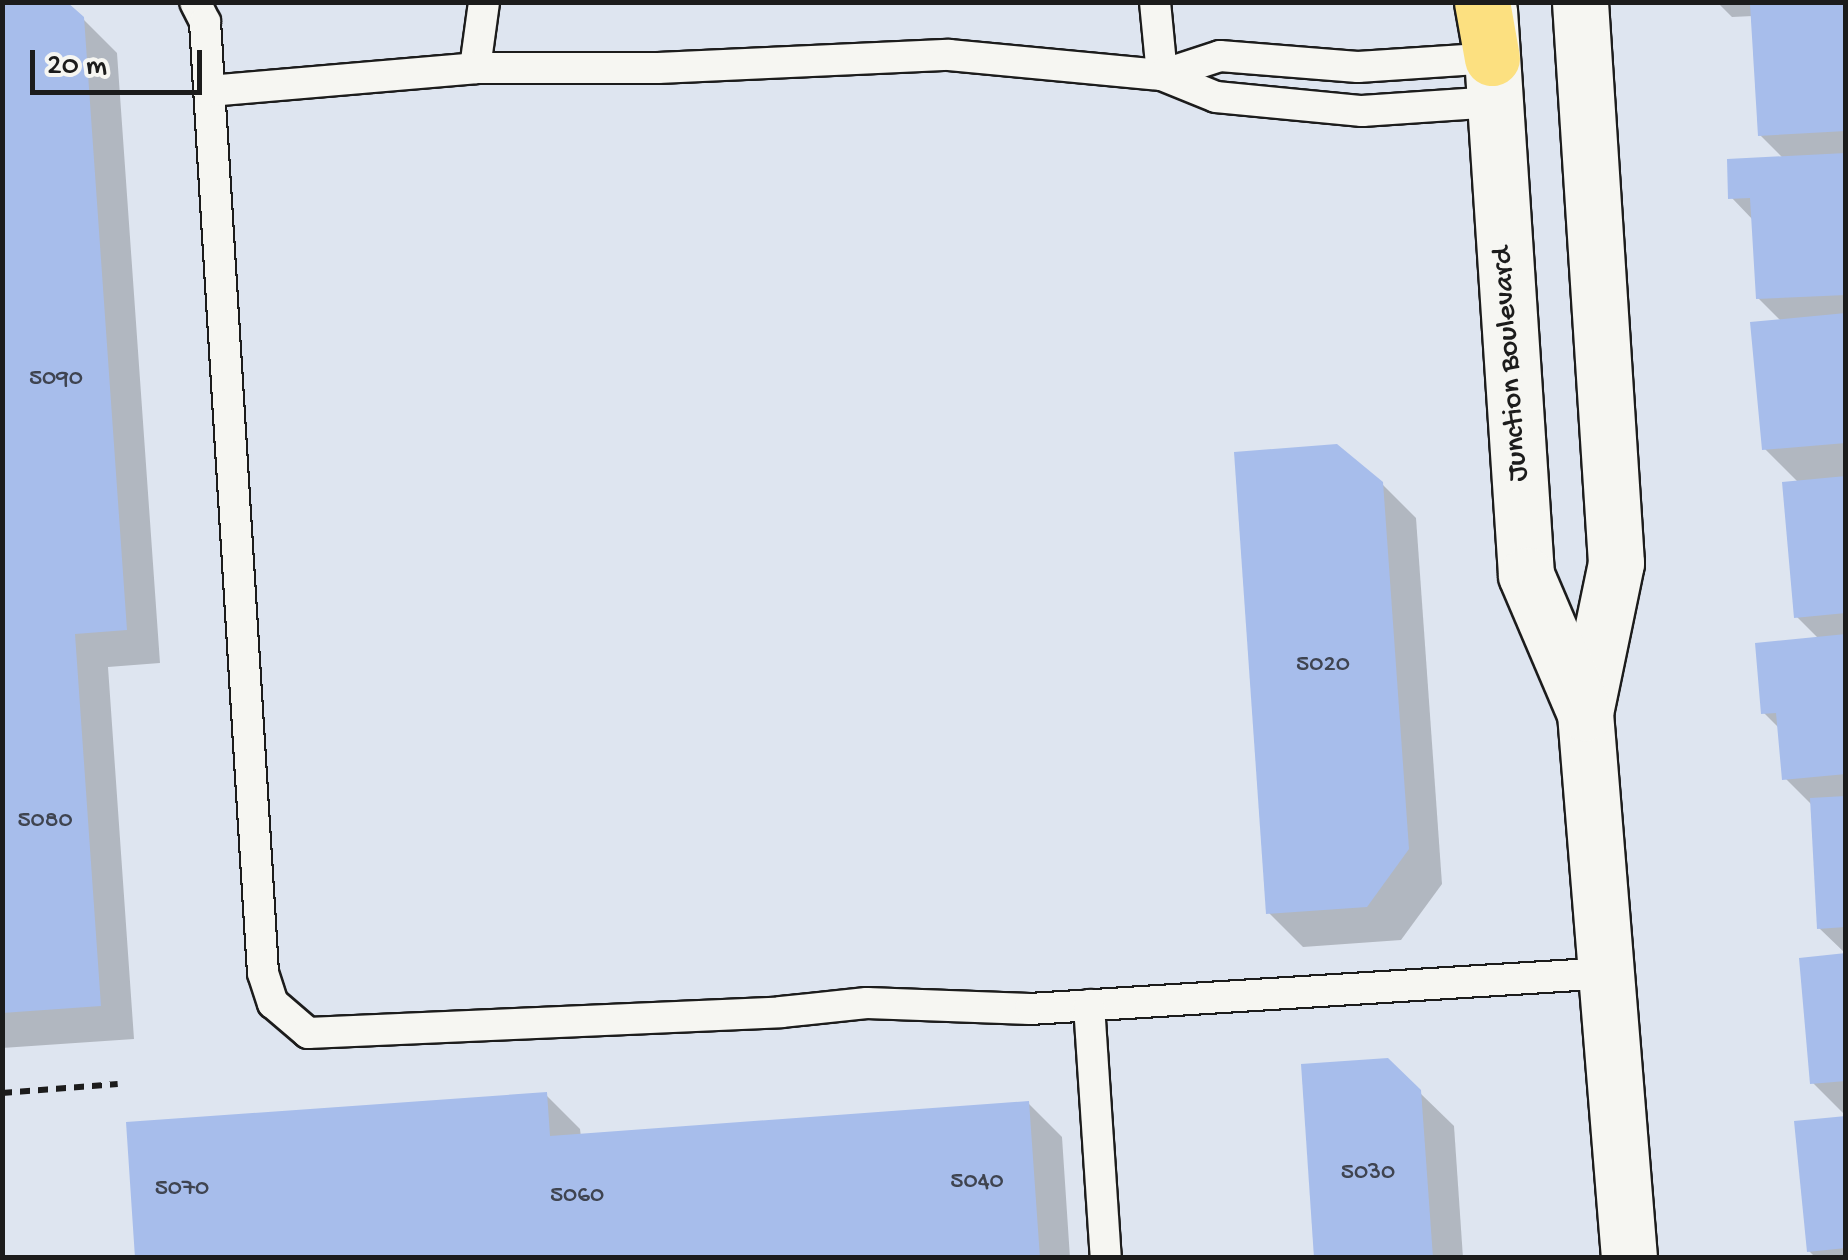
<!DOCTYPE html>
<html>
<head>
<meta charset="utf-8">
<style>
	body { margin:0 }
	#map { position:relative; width:1848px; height:1260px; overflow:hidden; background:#dee5f0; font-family:"Gochi Hand",sans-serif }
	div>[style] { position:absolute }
	.shadow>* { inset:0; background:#0003 }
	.building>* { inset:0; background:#a7bdeb }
	.path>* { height:6px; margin-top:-3px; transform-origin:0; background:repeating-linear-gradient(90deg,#1c1c1c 0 10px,transparent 0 18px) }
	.roads { filter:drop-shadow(2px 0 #1c1c1c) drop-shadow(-2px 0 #1c1c1c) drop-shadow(0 2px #1c1c1c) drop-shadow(0 -2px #1c1c1c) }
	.service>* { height:30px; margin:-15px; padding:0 15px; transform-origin:15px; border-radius:15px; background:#f6f6f2 }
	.secondary>* { height:55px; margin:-27.5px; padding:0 27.5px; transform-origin:27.5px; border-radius:27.5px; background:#f6f6f2 }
	.primary>* { height:55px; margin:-27.5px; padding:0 27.5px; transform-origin:27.5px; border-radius:27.5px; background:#fce080 }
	span { translate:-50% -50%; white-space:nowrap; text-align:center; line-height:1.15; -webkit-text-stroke:8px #f6f6f2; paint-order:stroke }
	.number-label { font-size:25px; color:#3f4450 }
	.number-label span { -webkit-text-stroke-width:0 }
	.street-label { font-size:30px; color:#1c1c1c }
	.frame { position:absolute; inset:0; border:5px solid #1c1c1c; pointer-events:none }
	.scale { position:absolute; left:30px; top:50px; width:172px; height:45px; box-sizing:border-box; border:5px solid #1c1c1c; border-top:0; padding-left:12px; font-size:30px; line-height:35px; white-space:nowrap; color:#1c1c1c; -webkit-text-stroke:8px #f6f6f2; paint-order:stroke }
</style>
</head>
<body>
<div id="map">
	<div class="shadow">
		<i style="clip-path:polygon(2px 2px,82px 18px,117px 53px,160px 663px,108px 667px,134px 1039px,2px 1048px)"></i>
		<i style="clip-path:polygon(1717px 2px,1846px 2px,1846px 954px,1819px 928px,1813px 806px,1785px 778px,1780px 729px,1764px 713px,1819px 639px,1797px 617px,1799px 483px,1765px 449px,1782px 322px,1758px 298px,1754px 221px,1731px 197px,1784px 159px,1760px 135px,1753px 16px,1732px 17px)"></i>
		<i style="clip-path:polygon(1382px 484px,1416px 518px,1442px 884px,1401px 940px,1303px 947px,1269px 913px)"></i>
		<i style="clip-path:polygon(1846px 956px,1846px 1116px,1813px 1083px)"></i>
		<i style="clip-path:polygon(1419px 1092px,1454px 1126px,1463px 1258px,1317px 1258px)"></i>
		<i style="clip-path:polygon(546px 1095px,580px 1129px,581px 1137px,1028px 1103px,1062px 1137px,1070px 1258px,138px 1258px)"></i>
		<i style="clip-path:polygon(1846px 1118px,1846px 1258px,1816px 1258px,1809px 1251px)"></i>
	</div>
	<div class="building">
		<i style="clip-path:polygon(2px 2px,67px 2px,84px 17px,127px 630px,75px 634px,101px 1006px,2px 1013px)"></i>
		<i style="clip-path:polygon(1846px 2px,1846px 131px,1758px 136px,1750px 4px)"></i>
		<i style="clip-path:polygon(1846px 153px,1846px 295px,1756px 299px,1750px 198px,1728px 199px,1727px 159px)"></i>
		<i style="clip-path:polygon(1846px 313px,1846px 443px,1762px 450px,1750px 322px)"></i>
		<i style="clip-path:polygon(1337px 444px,1383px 482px,1409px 849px,1367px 907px,1266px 914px,1234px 452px)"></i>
		<i style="clip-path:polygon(1846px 476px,1846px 613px,1794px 618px,1782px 482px)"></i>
		<i style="clip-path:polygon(1846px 634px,1846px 774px,1782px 780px,1776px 713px,1761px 714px,1755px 643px)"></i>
		<i style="clip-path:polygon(1846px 796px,1846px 927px,1817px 929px,1810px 798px)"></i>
		<i style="clip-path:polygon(1846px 953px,1846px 1081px,1810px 1084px,1799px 958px)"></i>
		<i style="clip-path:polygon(1388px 1058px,1421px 1090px,1433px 1258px,1314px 1258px,1301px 1064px)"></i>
		<i style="clip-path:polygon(547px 1092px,550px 1136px,1029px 1101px,1040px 1258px,135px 1258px,126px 1122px)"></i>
		<i style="clip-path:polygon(1846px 1116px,1846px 1248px,1807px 1252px,1794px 1121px)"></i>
	</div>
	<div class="path">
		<i style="left:2px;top:1093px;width:116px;rotate:-4.4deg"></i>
	</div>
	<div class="roads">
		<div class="service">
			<i style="left:195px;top:2px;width:22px;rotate:63deg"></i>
			<i style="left:205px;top:22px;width:953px;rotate:86.51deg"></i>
			<i style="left:263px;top:973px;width:32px;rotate:72deg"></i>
			<i style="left:273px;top:1003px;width:46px;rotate:40.6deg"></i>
			<i style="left:308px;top:1033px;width:473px;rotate:-2.5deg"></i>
			<i style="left:781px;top:1012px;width:86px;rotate:-6deg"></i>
			<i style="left:867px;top:1003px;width:163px;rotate:2.1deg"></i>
			<i style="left:1030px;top:1009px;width:579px;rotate:-3.56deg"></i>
			<i style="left:1155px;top:2px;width:73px;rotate:84.5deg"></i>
			<i style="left:475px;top:68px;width:67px;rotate:-82.2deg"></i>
			<i style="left:1162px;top:75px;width:61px;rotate:-18.1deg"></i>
			<i style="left:1220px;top:56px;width:138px;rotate:4.6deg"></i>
			<i style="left:1358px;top:67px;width:134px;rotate:-3.8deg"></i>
			<i style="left:209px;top:91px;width:267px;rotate:-4.9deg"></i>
			<i style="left:475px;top:68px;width:183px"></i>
			<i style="left:658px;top:68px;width:291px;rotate:-2.6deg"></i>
			<i style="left:949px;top:55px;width:214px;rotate:5.4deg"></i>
			<i style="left:1162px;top:75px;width:58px;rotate:22.2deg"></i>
			<i style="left:1216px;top:97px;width:147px;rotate:5.5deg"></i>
			<i style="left:1362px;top:111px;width:133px;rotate:-3.9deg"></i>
			<i style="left:1089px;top:1005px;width:254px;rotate:86.2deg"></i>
		</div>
		<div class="secondary">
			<i style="left:1580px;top:2px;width:562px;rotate:86.33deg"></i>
			<i style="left:1616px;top:563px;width:153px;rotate:101.7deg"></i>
			<i style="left:1585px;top:713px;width:547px;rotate:85.38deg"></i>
			<i style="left:1489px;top:10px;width:566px;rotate:86.25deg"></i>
			<i style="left:1526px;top:575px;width:150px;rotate:66.9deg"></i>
		</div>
		<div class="primary">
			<i style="left:1482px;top:2px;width:57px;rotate:79.9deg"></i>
		</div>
	</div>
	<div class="number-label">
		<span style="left:56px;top:380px">5090</span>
		<span style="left:1323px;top:666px">5020</span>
		<span style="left:45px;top:822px">5080</span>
		<span style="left:1368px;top:1174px">5030</span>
		<span style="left:977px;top:1183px">5040</span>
		<span style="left:182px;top:1190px">5070</span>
		<span style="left:577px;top:1197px">5060</span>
	</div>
	<div class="street-label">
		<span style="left:1512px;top:364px;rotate:-94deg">Junction Boulevard</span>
	</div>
	<div class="frame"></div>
	<div class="scale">20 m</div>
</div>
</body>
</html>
